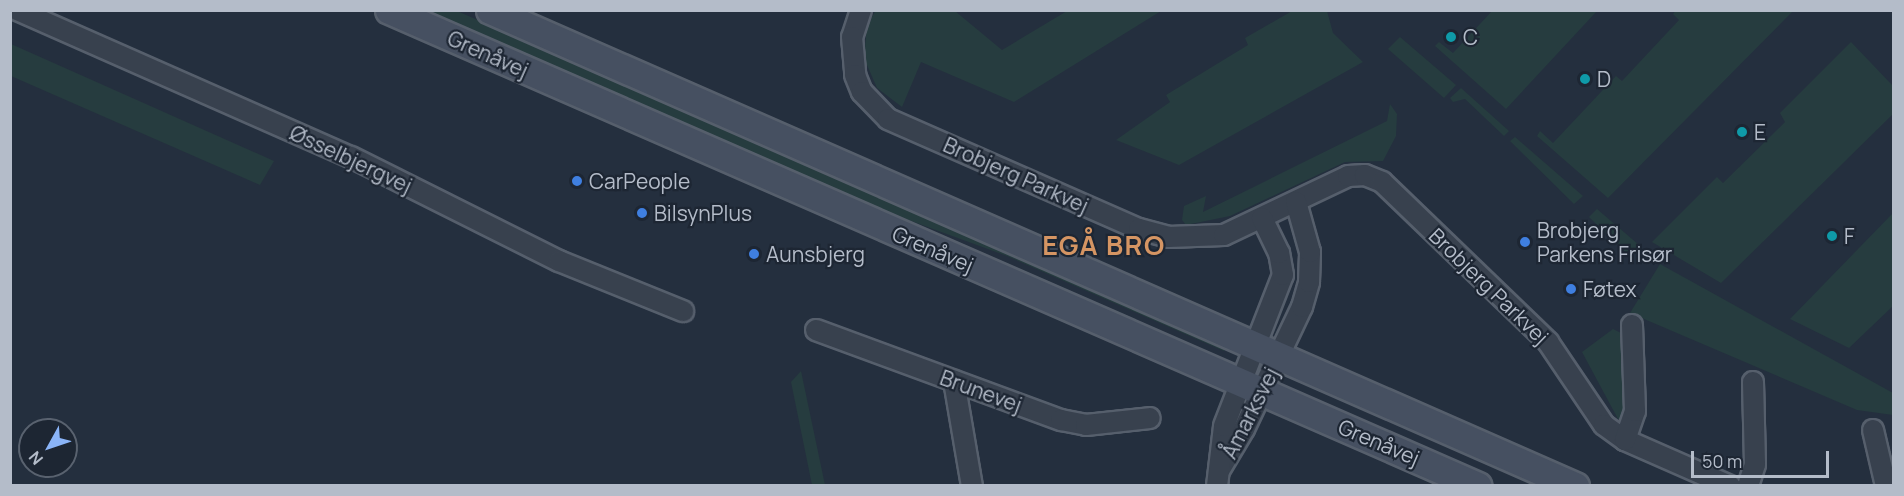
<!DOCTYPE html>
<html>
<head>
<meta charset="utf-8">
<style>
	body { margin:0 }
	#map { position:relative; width:1904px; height:496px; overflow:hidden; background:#242f3e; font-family:Manrope,sans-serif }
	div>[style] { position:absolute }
	.green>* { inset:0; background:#263c3f }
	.roads { filter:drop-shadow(2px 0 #565f6c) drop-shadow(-2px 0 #565f6c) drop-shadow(0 2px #565f6c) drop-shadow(0 -2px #565f6c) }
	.street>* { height:20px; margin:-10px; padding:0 10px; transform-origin:10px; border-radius:10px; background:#38414e }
	.secondary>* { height:27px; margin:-13.5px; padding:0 13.5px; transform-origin:13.5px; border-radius:13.5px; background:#465061 }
	.dots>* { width:16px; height:16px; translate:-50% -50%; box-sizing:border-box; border:3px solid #1d2633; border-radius:50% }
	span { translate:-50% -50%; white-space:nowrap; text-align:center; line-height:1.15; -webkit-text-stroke:4.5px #1d2633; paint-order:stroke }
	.poi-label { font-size:21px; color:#b4bcc9 }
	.left { translate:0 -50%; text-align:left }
	.street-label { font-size:21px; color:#b4bcc9 }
	.district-label { font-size:27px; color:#d59563; font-weight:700; letter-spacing:1.5px }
	.frame { position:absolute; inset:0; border:12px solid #b4bcc9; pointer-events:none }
	.north { position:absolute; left:18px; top:418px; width:60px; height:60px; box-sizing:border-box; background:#1d2633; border:2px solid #59626f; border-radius:50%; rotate:230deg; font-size:16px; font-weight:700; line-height:24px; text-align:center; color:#b4bcc9 }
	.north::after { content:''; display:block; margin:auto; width:21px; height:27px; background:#8ab4f8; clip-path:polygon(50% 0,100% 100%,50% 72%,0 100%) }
	.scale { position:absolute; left:1691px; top:451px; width:138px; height:27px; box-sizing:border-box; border:3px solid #b4bcc9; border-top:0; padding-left:8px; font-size:18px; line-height:21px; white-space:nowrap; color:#b4bcc9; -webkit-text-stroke:4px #1d2633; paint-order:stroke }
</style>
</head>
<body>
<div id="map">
	<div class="green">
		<i style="clip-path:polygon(876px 10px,955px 11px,1002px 50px,1067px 11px,1161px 11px,1014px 102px,921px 62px,902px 107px,877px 88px,864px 58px,867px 26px)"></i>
		<i style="clip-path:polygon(1676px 10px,1793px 11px,1608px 198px,1537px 136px,1540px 131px,1553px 143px,1616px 76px,1622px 81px,1679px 20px,1673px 14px)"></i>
		<i style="clip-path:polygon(417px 11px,457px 11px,1226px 346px,1224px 351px,1007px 256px,862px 203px)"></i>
		<i style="clip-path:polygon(1292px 11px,1327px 11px,1333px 33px,1363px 62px,1179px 165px,1116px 140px,1170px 102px,1166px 95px,1248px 45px,1245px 38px)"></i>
		<i style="clip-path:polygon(1492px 11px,1492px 10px,1597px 11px,1506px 109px,1435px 46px,1439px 42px,1453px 53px)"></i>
		<i style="clip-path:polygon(1400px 37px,1456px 85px,1444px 98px,1388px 49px)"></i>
		<i style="clip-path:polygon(1851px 42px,1893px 86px,1893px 114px,1721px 283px,1652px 242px,1717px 177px,1723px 183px,1785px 122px,1780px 113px)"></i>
		<i style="clip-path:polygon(11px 44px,274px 161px,260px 185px,11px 76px)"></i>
		<i style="clip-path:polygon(1461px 88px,1509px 131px,1504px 136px,1465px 99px,1453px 102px,1450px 98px)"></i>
		<i style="clip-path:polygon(1390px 104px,1397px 114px,1396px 136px,1383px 161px,1345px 162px,1230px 216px,1186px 225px,1182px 220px,1184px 206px,1206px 196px,1203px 212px,1387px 121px)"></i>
		<i style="clip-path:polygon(1515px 137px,1583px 196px,1574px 204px,1510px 141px)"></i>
		<i style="clip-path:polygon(1597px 209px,1639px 245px,1629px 256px,1589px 217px)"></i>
		<i style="clip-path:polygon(1893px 213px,1893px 306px,1849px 348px,1790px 319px)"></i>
		<i style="clip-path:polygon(1660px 264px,1893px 393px,1893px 415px,1857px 410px,1630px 313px)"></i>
		<i style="clip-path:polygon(1613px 329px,1625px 335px,1624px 420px,1618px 419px,1582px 352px)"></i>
		<i style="clip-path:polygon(801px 371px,825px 485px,812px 485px,791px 382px)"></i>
	</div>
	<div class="roads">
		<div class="street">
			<i style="left:17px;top:10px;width:365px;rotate:23.8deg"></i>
			<i style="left:351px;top:157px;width:233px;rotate:26.6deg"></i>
			<i style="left:559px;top:261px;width:134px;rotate:22deg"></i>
			<i style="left:861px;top:10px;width:28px;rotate:108deg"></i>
			<i style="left:852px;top:37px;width:38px;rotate:85deg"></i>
			<i style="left:855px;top:75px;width:18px;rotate:68deg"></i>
			<i style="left:862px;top:92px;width:37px;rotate:46deg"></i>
			<i style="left:888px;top:119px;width:274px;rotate:23.7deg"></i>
			<i style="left:1139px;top:229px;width:30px;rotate:15deg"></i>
			<i style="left:1168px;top:237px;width:56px;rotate:-2deg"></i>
			<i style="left:1224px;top:235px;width:137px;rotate:-25.4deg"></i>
			<i style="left:1348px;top:176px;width:17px;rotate:-3deg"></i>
			<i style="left:1365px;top:175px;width:18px;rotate:22deg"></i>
			<i style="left:1382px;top:182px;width:231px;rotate:43.9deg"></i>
			<i style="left:1548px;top:342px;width:100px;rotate:56deg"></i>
			<i style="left:1604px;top:425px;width:26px;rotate:36deg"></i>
			<i style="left:1625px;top:440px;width:115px;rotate:23.7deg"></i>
			<i style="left:816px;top:330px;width:261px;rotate:20.2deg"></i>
			<i style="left:1061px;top:420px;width:25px;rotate:11deg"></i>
			<i style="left:1086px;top:425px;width:64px;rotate:-6.2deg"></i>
			<i style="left:954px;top:381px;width:107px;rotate:80.3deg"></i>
			<i style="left:1873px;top:430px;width:57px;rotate:76.9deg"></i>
			<i style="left:1625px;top:440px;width:31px;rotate:-71deg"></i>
			<i style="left:1635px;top:411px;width:86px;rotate:-92deg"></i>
			<i style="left:1220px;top:469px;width:47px;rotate:-59deg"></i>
			<i style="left:1244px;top:429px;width:135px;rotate:-64.6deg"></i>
			<i style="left:1302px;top:307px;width:26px;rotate:-74deg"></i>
			<i style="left:1309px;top:282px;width:30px;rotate:-88deg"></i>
			<i style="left:1310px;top:252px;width:52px;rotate:-105.6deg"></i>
			<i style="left:1217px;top:486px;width:60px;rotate:-83.3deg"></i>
			<i style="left:1224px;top:426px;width:162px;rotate:-68.7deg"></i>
			<i style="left:1283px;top:275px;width:22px;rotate:-100deg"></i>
			<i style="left:1279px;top:253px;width:39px;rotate:-116deg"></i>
			<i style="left:1748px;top:486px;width:23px;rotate:-72deg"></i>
			<i style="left:1755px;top:464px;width:82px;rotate:-91.4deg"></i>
		</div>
		<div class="secondary">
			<i style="left:389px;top:10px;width:1188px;rotate:23.61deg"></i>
			<i style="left:490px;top:10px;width:1185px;rotate:23.69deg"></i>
		</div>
	</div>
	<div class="dots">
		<i style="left:1451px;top:37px;background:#0f9aa8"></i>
		<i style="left:1585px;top:79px;background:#0f9aa8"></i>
		<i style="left:1742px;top:132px;background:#0f9aa8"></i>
		<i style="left:577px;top:181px;background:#3f7fe0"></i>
		<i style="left:642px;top:213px;background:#3f7fe0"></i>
		<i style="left:1832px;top:236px;background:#0f9aa8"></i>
		<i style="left:1525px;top:242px;background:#3f7fe0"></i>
		<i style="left:754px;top:254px;background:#3f7fe0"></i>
		<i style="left:1571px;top:289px;background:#3f7fe0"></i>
	</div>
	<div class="poi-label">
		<span class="left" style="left:1463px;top:37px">C</span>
		<span class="left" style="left:1597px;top:79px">D</span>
		<span class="left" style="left:1754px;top:132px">E</span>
		<span class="left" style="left:589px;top:181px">CarPeople</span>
		<span class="left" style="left:654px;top:213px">BilsynPlus</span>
		<span class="left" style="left:1537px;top:242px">Brobjerg<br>Parkens Frisør</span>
		<span class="left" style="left:1844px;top:236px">F</span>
		<span class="left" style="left:766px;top:254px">Aunsbjerg</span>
		<span class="left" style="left:1583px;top:289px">Føtex</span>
	</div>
	<div class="street-label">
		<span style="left:488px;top:54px;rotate:24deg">Grenåvej</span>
		<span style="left:351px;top:159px;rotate:25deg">Øsselbjergvej</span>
		<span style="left:1016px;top:175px;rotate:24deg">Brobjerg Parkvej</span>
		<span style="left:933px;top:249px;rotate:23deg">Grenåvej</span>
		<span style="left:1489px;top:286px;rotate:44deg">Brobjerg Parkvej</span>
		<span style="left:981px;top:391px;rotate:20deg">Brunevej</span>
		<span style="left:1250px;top:413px;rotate:-63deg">Åmarksvej</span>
		<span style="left:1379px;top:442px;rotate:23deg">Grenåvej</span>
	</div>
	<div class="district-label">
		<span style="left:1104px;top:245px">EGÅ BRO</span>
	</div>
	<div class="frame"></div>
	<div class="north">N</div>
	<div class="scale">50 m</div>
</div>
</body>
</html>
